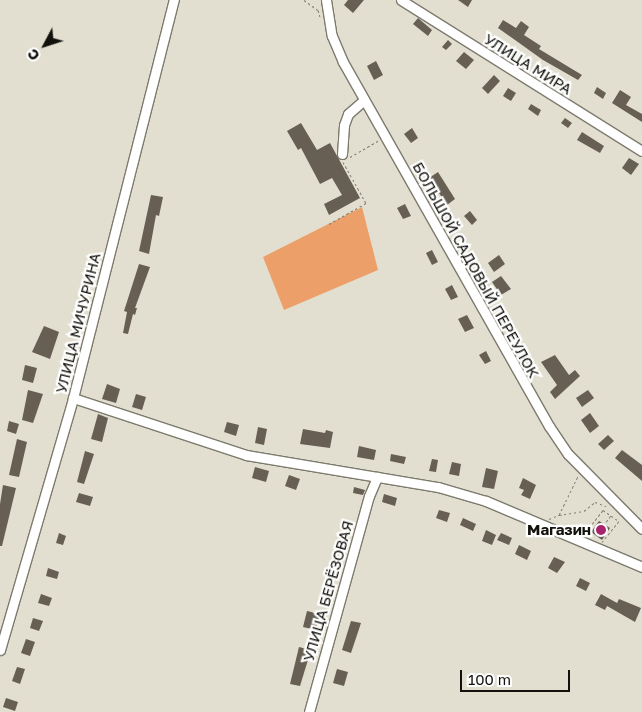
<!DOCTYPE html>
<html>
<head>
<meta charset="utf-8">
<style>
	body { margin:0 }
	#map { position:relative; width:642px; height:712px; overflow:hidden; background:#e2dfd1; font-family:"Golos Text",sans-serif }
	div>[style] { position:absolute }
	.green>* { inset:0; background:#ec9f68 }
	.building>* { inset:0; background:#675f54 }
	.path>* { height:1px; margin-top:-0.5px; transform-origin:0; background:repeating-linear-gradient(90deg,#828076 0 2.5px,transparent 0 5px) }
	.roads { filter:drop-shadow(1px 0 #7d7a6d) drop-shadow(-1px 0 #7d7a6d) drop-shadow(0 1px #7d7a6d) drop-shadow(0 -1px #7d7a6d) }
	.minor>* { height:9px; margin:-4.5px; padding:0 4.5px; transform-origin:4.5px; border-radius:4.5px; background:#fff }
	.dots>* { width:14px; height:14px; translate:-50% -50%; box-sizing:border-box; border:2px solid #fff; border-radius:50% }
	span { translate:-50% -50%; white-space:nowrap; text-align:center; line-height:1.15; -webkit-text-stroke:4.5px #fff; paint-order:stroke }
	.street-label { font-size:15px; color:#12110c }
	.poi-label { font-size:15px; color:#12110c; font-weight:700 }
	.right { translate:-100% -50%; text-align:right }
	.north { position:absolute; left:20px; top:20px; width:50px; height:50px; -webkit-text-stroke:4px #fff; paint-order:stroke; rotate:230deg; font-size:14px; font-weight:700; line-height:20px; text-align:center; color:#12110c }
	.north::after { content:''; display:block; margin:auto; width:18px; height:22px; background:#12110c; clip-path:polygon(50% 0,100% 100%,50% 72%,0 100%) }
	.scale { position:absolute; left:460px; top:670px; width:110px; height:22px; box-sizing:border-box; border:2px solid #12110c; border-top:0; padding-left:6px; font-size:15px; line-height:18px; white-space:nowrap; color:#12110c; -webkit-text-stroke:4px #fff; paint-order:stroke }
</style>
</head>
<body>
<div id="map">
	<div class="green">
		<i style="clip-path:polygon(362px 207px,378px 270px,284px 310px,263px 257px)"></i>
	</div>
	<div class="building">
		<i style="clip-path:polygon(348px 0,364px 0,353px 13px,344px 5px)"></i>
		<i style="clip-path:polygon(458px 0,472px 0,468px 7px)"></i>
		<i style="clip-path:polygon(418px 18px,432px 30px,428px 36px,413px 24px)"></i>
		<i style="clip-path:polygon(503px 20px,516px 28px,521px 21px,529px 27px,524px 35px,541px 46px,539px 49px,582px 75px,578px 80px,543px 60px,498px 28px)"></i>
		<i style="clip-path:polygon(448px 40px,452px 44px,446px 50px,442px 47px)"></i>
		<i style="clip-path:polygon(464px 52px,474px 60px,466px 69px,456px 61px)"></i>
		<i style="clip-path:polygon(376px 61px,383px 75px,374px 80px,367px 66px)"></i>
		<i style="clip-path:polygon(494px 75px,500px 81px,488px 94px,482px 88px)"></i>
		<i style="clip-path:polygon(597px 87px,606px 93px,603px 99px,594px 93px)"></i>
		<i style="clip-path:polygon(508px 88px,516px 93px,511px 101px,503px 96px)"></i>
		<i style="clip-path:polygon(620px 90px,631px 97px,626px 105px,642px 114px,642px 122px,612px 103px)"></i>
		<i style="clip-path:polygon(531px 104px,541px 110px,538px 116px,528px 109px)"></i>
		<i style="clip-path:polygon(565px 118px,572px 123px,568px 128px,561px 123px)"></i>
		<i style="clip-path:polygon(301px 123px,317px 150px,330px 143px,360px 198px,329px 215px,324px 204px,342px 195px,332px 178px,320px 184px,301px 148px,298px 150px,287px 131px)"></i>
		<i style="clip-path:polygon(412px 128px,418px 138px,411px 143px,404px 134px)"></i>
		<i style="clip-path:polygon(582px 132px,604px 146px,600px 153px,577px 140px)"></i>
		<i style="clip-path:polygon(629px 158px,639px 164px,631px 175px,622px 168px)"></i>
		<i style="clip-path:polygon(438px 172px,455px 199px,447px 205px,429px 178px)"></i>
		<i style="clip-path:polygon(151px 195px,163px 197px,159px 216px,156px 215px,149px 254px,139px 251px)"></i>
		<i style="clip-path:polygon(405px 204px,411px 216px,403px 219px,397px 208px)"></i>
		<i style="clip-path:polygon(470px 211px,477px 220px,472px 225px,464px 216px)"></i>
		<i style="clip-path:polygon(432px 250px,438px 262px,432px 265px,426px 253px)"></i>
		<i style="clip-path:polygon(499px 255px,505px 264px,494px 272px,488px 263px)"></i>
		<i style="clip-path:polygon(139px 264px,150px 267px,135px 308px,137px 308px,135px 315px,133px 314px,128px 334px,123px 333px,127px 312px,124px 311px)"></i>
		<i style="clip-path:polygon(501px 276px,511px 289px,501px 295px,492px 282px)"></i>
		<i style="clip-path:polygon(452px 285px,458px 297px,451px 300px,445px 289px)"></i>
		<i style="clip-path:polygon(467px 315px,474px 328px,465px 332px,458px 319px)"></i>
		<i style="clip-path:polygon(44px 326px,59px 332px,50px 359px,32px 352px)"></i>
		<i style="clip-path:polygon(486px 351px,491px 361px,485px 364px,479px 355px)"></i>
		<i style="clip-path:polygon(555px 355px,569px 375px,575px 370px,580px 376px,555px 399px,550px 392px,557px 385px,541px 362px)"></i>
		<i style="clip-path:polygon(25px 365px,37px 368px,33px 383px,22px 380px)"></i>
		<i style="clip-path:polygon(107px 384px,120px 389px,116px 403px,102px 399px)"></i>
		<i style="clip-path:polygon(28px 390px,43px 394px,33px 423px,22px 420px)"></i>
		<i style="clip-path:polygon(588px 390px,594px 398px,582px 407px,576px 398px)"></i>
		<i style="clip-path:polygon(136px 394px,146px 397px,142px 410px,132px 407px)"></i>
		<i style="clip-path:polygon(590px 413px,599px 426px,590px 433px,581px 420px)"></i>
		<i style="clip-path:polygon(98px 414px,108px 418px,102px 442px,91px 439px)"></i>
		<i style="clip-path:polygon(9px 421px,19px 424px,16px 434px,7px 431px)"></i>
		<i style="clip-path:polygon(227px 422px,239px 425px,236px 436px,224px 432px)"></i>
		<i style="clip-path:polygon(258px 427px,267px 429px,264px 445px,255px 443px)"></i>
		<i style="clip-path:polygon(303px 429px,325px 433px,326px 430px,333px 432px,330px 448px,300px 444px)"></i>
		<i style="clip-path:polygon(608px 435px,614px 441px,604px 450px,598px 444px)"></i>
		<i style="clip-path:polygon(17px 439px,27px 442px,19px 477px,9px 475px)"></i>
		<i style="clip-path:polygon(359px 446px,376px 450px,374px 460px,357px 457px)"></i>
		<i style="clip-path:polygon(622px 450px,642px 465px,642px 481px,615px 458px)"></i>
		<i style="clip-path:polygon(85px 451px,94px 454px,84px 484px,77px 482px)"></i>
		<i style="clip-path:polygon(391px 454px,406px 457px,404px 464px,390px 461px)"></i>
		<i style="clip-path:polygon(432px 459px,438px 460px,436px 472px,429px 471px)"></i>
		<i style="clip-path:polygon(452px 462px,461px 464px,459px 476px,449px 474px)"></i>
		<i style="clip-path:polygon(255px 467px,269px 471px,266px 482px,252px 478px)"></i>
		<i style="clip-path:polygon(486px 468px,498px 471px,494px 489px,482px 487px)"></i>
		<i style="clip-path:polygon(289px 475px,300px 479px,296px 490px,285px 486px)"></i>
		<i style="clip-path:polygon(523px 478px,536px 485px,530px 499px,521px 495px,524px 490px,519px 488px)"></i>
		<i style="clip-path:polygon(3px 485px,16px 488px,2px 546px,0 546px,0 504px)"></i>
		<i style="clip-path:polygon(354px 487px,365px 490px,363px 495px,353px 493px)"></i>
		<i style="clip-path:polygon(79px 493px,93px 497px,90px 506px,76px 502px)"></i>
		<i style="clip-path:polygon(384px 494px,397px 498px,395px 506px,382px 502px)"></i>
		<i style="clip-path:polygon(439px 510px,450px 513px,447px 522px,436px 518px)"></i>
		<i style="clip-path:polygon(463px 518px,476px 524px,473px 531px,460px 525px)"></i>
		<i style="clip-path:polygon(599px 521px,610px 528px,602px 540px,591px 532px)"></i>
		<i style="clip-path:polygon(486px 530px,496px 535px,492px 545px,482px 541px)"></i>
		<i style="clip-path:polygon(59px 533px,66px 536px,63px 545px,56px 543px)"></i>
		<i style="clip-path:polygon(501px 533px,512px 538px,509px 545px,497px 540px)"></i>
		<i style="clip-path:polygon(519px 545px,531px 551px,527px 560px,515px 554px)"></i>
		<i style="clip-path:polygon(554px 557px,565px 562px,557px 573px,548px 568px)"></i>
		<i style="clip-path:polygon(48px 568px,59px 572px,57px 579px,46px 576px)"></i>
		<i style="clip-path:polygon(580px 578px,590px 583px,586px 591px,576px 586px)"></i>
		<i style="clip-path:polygon(41px 594px,52px 598px,49px 606px,38px 603px)"></i>
		<i style="clip-path:polygon(601px 594px,617px 603px,619px 599px,641px 608px,635px 622px,607px 606px,605px 610px,595px 605px)"></i>
		<i style="clip-path:polygon(307px 611px,320px 614px,316px 630px,303px 627px)"></i>
		<i style="clip-path:polygon(33px 618px,43px 621px,39px 631px,30px 628px)"></i>
		<i style="clip-path:polygon(351px 621px,361px 623px,351px 653px,342px 650px)"></i>
		<i style="clip-path:polygon(26px 639px,35px 642px,30px 656px,21px 653px)"></i>
		<i style="clip-path:polygon(299px 647px,311px 650px,300px 686px,290px 684px)"></i>
		<i style="clip-path:polygon(17px 667px,25px 669px,20px 684px,12px 681px)"></i>
		<i style="clip-path:polygon(337px 669px,348px 672px,344px 686px,333px 683px)"></i>
		<i style="clip-path:polygon(6px 698px,18px 702px,15px 711px,3px 707px)"></i>
	</div>
	<div class="path">
		<i style="left:304px;top:0;width:17px;rotate:36deg"></i>
		<i style="left:318px;top:10px;width:7px;rotate:74deg"></i>
		<i style="left:350px;top:157px;width:34px;rotate:-30deg"></i>
		<i style="left:329px;top:224px;width:43px;rotate:-29.6deg"></i>
		<i style="left:366px;top:203px;width:47px;rotate:-119.3deg"></i>
		<i style="left:559px;top:515px;width:25px;rotate:-9deg"></i>
		<i style="left:584px;top:511px;width:14px;rotate:-39deg"></i>
		<i style="left:595px;top:502px;width:12px;rotate:20deg"></i>
		<i style="left:549px;top:519px;width:11px;rotate:-22deg"></i>
		<i style="left:559px;top:515px;width:43px;rotate:-64deg"></i>
		<i style="left:606px;top:522px;width:9px;rotate:-54deg"></i>
		<i style="left:589px;top:528px;width:23px;rotate:-52deg"></i>
		<i style="left:603px;top:510px;width:19px;rotate:35deg"></i>
		<i style="left:619px;top:521px;width:27px;rotate:129deg"></i>
	</div>
	<div class="roads">
		<div class="minor">
			<i style="left:326px;top:0;width:36px;rotate:81deg"></i>
			<i style="left:332px;top:36px;width:28px;rotate:67deg"></i>
			<i style="left:343px;top:62px;width:418px;rotate:60.5deg"></i>
			<i style="left:549px;top:426px;width:34px;rotate:56deg"></i>
			<i style="left:568px;top:454px;width:105px;rotate:45.4deg"></i>
			<i style="left:401px;top:0;width:284px;rotate:32.1deg"></i>
			<i style="left:342px;top:154px;width:29px;rotate:-86deg"></i>
			<i style="left:344px;top:125px;width:12px;rotate:-70deg"></i>
			<i style="left:348px;top:114px;width:21px;rotate:-41deg"></i>
			<i style="left:73px;top:398px;width:182px;rotate:18.2deg"></i>
			<i style="left:246px;top:455px;width:195px;rotate:9.5deg"></i>
			<i style="left:438px;top:487px;width:50px;rotate:16.3deg"></i>
			<i style="left:486px;top:501px;width:169px;rotate:22.9deg"></i>
			<i style="left:0;top:650px;width:262px;rotate:-73.8deg"></i>
			<i style="left:73px;top:398px;width:411px;rotate:-75.8deg"></i>
			<i style="left:309px;top:712px;width:224px;rotate:-74.5deg"></i>
			<i style="left:369px;top:496px;width:21px;rotate:-67deg"></i>
		</div>
	</div>
	<div class="dots">
		<i style="left:601px;top:530px;background:#a8236c"></i>
	</div>
	<div class="street-label">
		<span style="left:528px;top:64px;rotate:32deg">УЛИЦА МИРА</span>
		<span style="left:476px;top:270px;rotate:61deg">БОЛЬШОЙ САДОВЫЙ ПЕРЕУЛОК</span>
		<span style="left:78px;top:323px;rotate:-76deg">УЛИЦА МИЧУРИНА</span>
		<span style="left:328px;top:591px;rotate:-74deg">УЛИЦА БЕРЁЗОВАЯ</span>
	</div>
	<div class="poi-label">
		<span class="right" style="left:591px;top:530px">Магазин</span>
	</div>
	<div class="north">С</div>
	<div class="scale">100 m</div>
</div>
</body>
</html>
